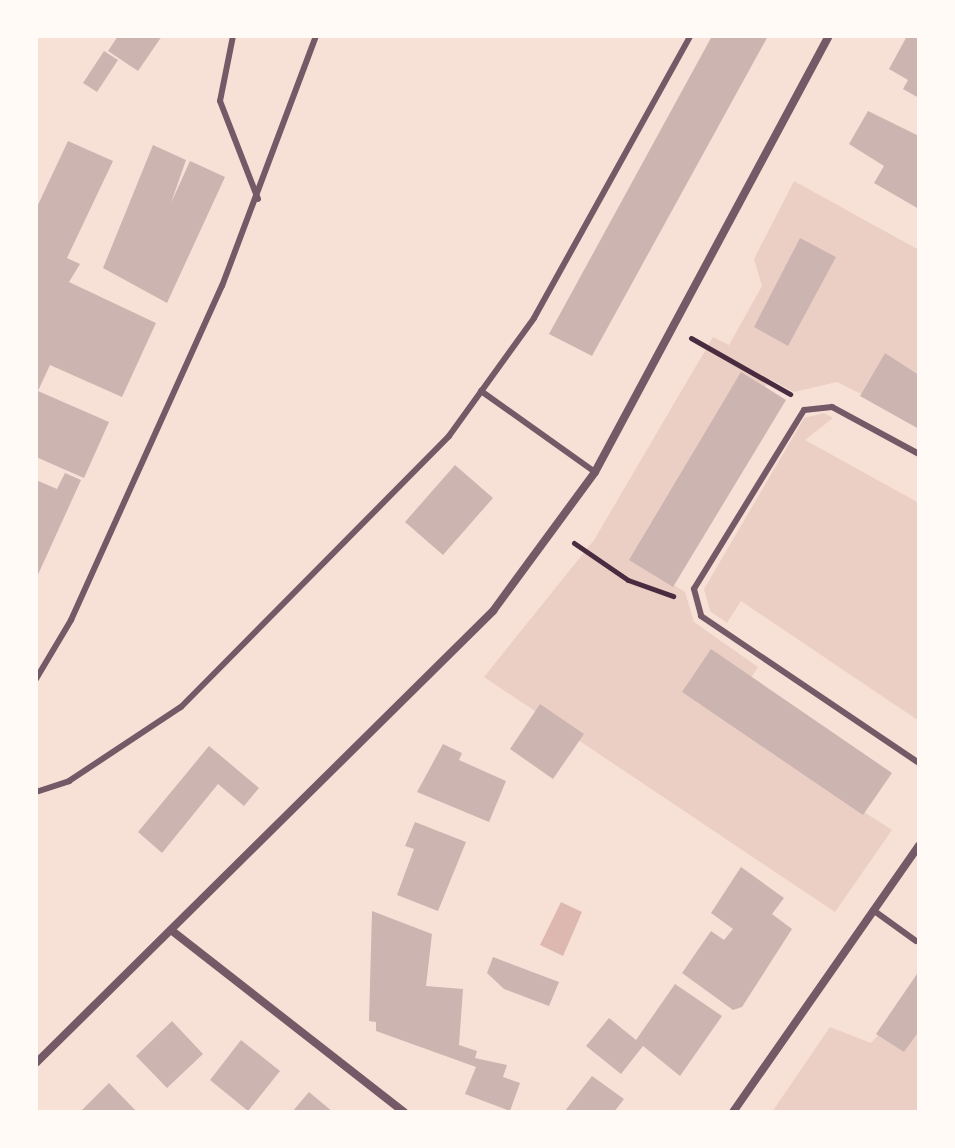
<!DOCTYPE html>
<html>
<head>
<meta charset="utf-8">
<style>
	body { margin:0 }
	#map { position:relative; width:955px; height:1148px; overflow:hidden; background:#f7e1d7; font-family:Overpass,sans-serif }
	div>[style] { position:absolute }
	.green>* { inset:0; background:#ebcfc5 }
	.water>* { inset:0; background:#dcb8b0 }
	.building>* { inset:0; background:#ccb4b1 }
	.path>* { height:5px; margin:-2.5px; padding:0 2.5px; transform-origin:2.5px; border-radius:2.5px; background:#4a2c40 }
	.service>* { height:6px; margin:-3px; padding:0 3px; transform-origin:3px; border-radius:3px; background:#755966 }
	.minor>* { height:8px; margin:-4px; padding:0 4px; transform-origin:4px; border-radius:4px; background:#755966 }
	span { translate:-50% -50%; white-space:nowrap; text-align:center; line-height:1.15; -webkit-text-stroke:6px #fffaf5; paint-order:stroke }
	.frame { position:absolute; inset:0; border:38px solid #fffaf5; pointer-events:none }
</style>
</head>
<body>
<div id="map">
	<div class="green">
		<i style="clip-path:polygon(794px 181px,919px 250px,919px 375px,885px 353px,861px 394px,837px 382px,794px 392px,770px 379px,655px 573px,685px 592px,694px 622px,758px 667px,748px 683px,861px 810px,892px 830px,835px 912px,484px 677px,594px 540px,713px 337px,729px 345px,762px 286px,754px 259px)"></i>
		<i style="clip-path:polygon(824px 413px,833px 418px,805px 440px,919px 503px,919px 721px,741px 601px,727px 623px,710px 611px,704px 589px,804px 418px)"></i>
		<i style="clip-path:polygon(919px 1026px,919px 1112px,772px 1112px,830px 1027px,871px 1043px,879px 1034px)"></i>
	</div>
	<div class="water">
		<i style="clip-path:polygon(561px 902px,582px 912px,563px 956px,540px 945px)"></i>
	</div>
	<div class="building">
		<i style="clip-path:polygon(118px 36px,162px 36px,138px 71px,108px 51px)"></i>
		<i style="clip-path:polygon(712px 36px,768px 36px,592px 356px,549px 334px)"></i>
		<i style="clip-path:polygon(907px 36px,919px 36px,919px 98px,903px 89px,908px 80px,889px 69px)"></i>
		<i style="clip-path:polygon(104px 51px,118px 60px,97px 92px,83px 83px)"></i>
		<i style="clip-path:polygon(868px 111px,919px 136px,919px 209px,874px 183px,884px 166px,849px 144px)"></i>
		<i style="clip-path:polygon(68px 141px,113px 161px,67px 258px,80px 264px,69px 282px,156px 323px,122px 397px,50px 365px,38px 391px,109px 422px,84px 478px,36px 457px,36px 209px)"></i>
		<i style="clip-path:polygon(153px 145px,186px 160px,171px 203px,190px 161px,225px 177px,167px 303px,103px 268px)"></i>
		<i style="clip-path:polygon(800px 238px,836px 257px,788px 346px,754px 327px)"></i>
		<i style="clip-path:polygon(885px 353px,919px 375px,919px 429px,860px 396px)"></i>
		<i style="clip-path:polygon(741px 372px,786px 400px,673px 587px,629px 560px)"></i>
		<i style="clip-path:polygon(455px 465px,493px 498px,443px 555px,405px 522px)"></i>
		<i style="clip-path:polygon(65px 473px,81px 480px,36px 579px,36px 480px,57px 489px)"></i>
		<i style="clip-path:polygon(711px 649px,892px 773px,863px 815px,682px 692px)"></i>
		<i style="clip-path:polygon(540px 704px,584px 734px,553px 779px,510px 749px)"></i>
		<i style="clip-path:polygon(443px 744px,462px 753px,459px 760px,506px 781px,489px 822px,417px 792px)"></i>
		<i style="clip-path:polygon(209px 746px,259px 788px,244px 806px,218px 784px,162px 853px,138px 832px)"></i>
		<i style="clip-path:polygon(415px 822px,466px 842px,438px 911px,397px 895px,414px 849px,405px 846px)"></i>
		<i style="clip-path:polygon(741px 867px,784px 898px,772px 914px,792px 929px,742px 1007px,733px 1010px,682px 973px,711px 931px,724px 940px,733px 929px,711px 913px)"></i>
		<i style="clip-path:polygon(372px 911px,432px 934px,426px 986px,463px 989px,459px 1045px,477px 1051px,475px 1058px,507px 1065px,503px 1077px,520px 1083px,510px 1111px,465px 1094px,476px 1067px,376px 1031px,376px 1022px,369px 1021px)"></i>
		<i style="clip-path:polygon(493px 957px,559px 982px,549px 1006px,504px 989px,487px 973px)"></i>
		<i style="clip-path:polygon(919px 971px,919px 1031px,904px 1052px,876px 1034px)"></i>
		<i style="clip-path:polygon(675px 984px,722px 1016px,680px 1076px,643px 1046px,621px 1074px,586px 1046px,609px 1018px,636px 1040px)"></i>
		<i style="clip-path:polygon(172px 1021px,203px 1054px,167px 1088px,136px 1056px)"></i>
		<i style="clip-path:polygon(241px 1040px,280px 1071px,248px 1111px,210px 1080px)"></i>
		<i style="clip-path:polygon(592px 1076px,624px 1099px,614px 1112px,555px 1112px,565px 1111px)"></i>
		<i style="clip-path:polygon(109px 1083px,137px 1112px,82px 1110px)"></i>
		<i style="clip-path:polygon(309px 1092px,333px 1112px,292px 1112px)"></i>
	</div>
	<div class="path">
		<i style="left:691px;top:338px;width:114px;rotate:29.5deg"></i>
		<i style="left:574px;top:543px;width:65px;rotate:34.4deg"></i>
		<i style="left:628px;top:580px;width:48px;rotate:19.6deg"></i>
	</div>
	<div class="service">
		<i style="left:233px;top:36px;width:66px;rotate:101.3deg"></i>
		<i style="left:220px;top:101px;width:105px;rotate:68.8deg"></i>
		<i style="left:481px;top:391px;width:140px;rotate:35.4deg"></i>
		<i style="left:919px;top:454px;width:99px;rotate:-151.6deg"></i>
		<i style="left:832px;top:407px;width:28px;rotate:174deg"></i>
		<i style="left:804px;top:410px;width:210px;rotate:121.6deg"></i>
		<i style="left:694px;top:589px;width:28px;rotate:75deg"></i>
		<i style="left:701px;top:616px;width:263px;rotate:34deg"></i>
		<i style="left:36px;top:679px;width:69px;rotate:-59.3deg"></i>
		<i style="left:71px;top:620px;width:367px;rotate:-65.7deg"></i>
		<i style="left:222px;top:286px;width:267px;rotate:-69.4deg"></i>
		<i style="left:36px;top:792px;width:35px;rotate:-18deg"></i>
		<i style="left:69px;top:781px;width:134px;rotate:-33.5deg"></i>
		<i style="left:181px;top:707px;width:381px;rotate:-45.3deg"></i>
		<i style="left:449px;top:436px;width:145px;rotate:-54.2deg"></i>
		<i style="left:534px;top:318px;width:322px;rotate:-61deg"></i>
		<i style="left:873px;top:910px;width:53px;rotate:35.8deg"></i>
	</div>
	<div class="minor">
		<i style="left:171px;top:930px;width:296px;rotate:38deg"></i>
		<i style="left:36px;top:1063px;width:643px;rotate:-44.68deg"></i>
		<i style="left:493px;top:611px;width:172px;rotate:-53.7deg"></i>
		<i style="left:595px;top:472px;width:495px;rotate:-61.8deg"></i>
		<i style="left:733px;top:1112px;width:325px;rotate:-55.1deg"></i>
	</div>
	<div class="frame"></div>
</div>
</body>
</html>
